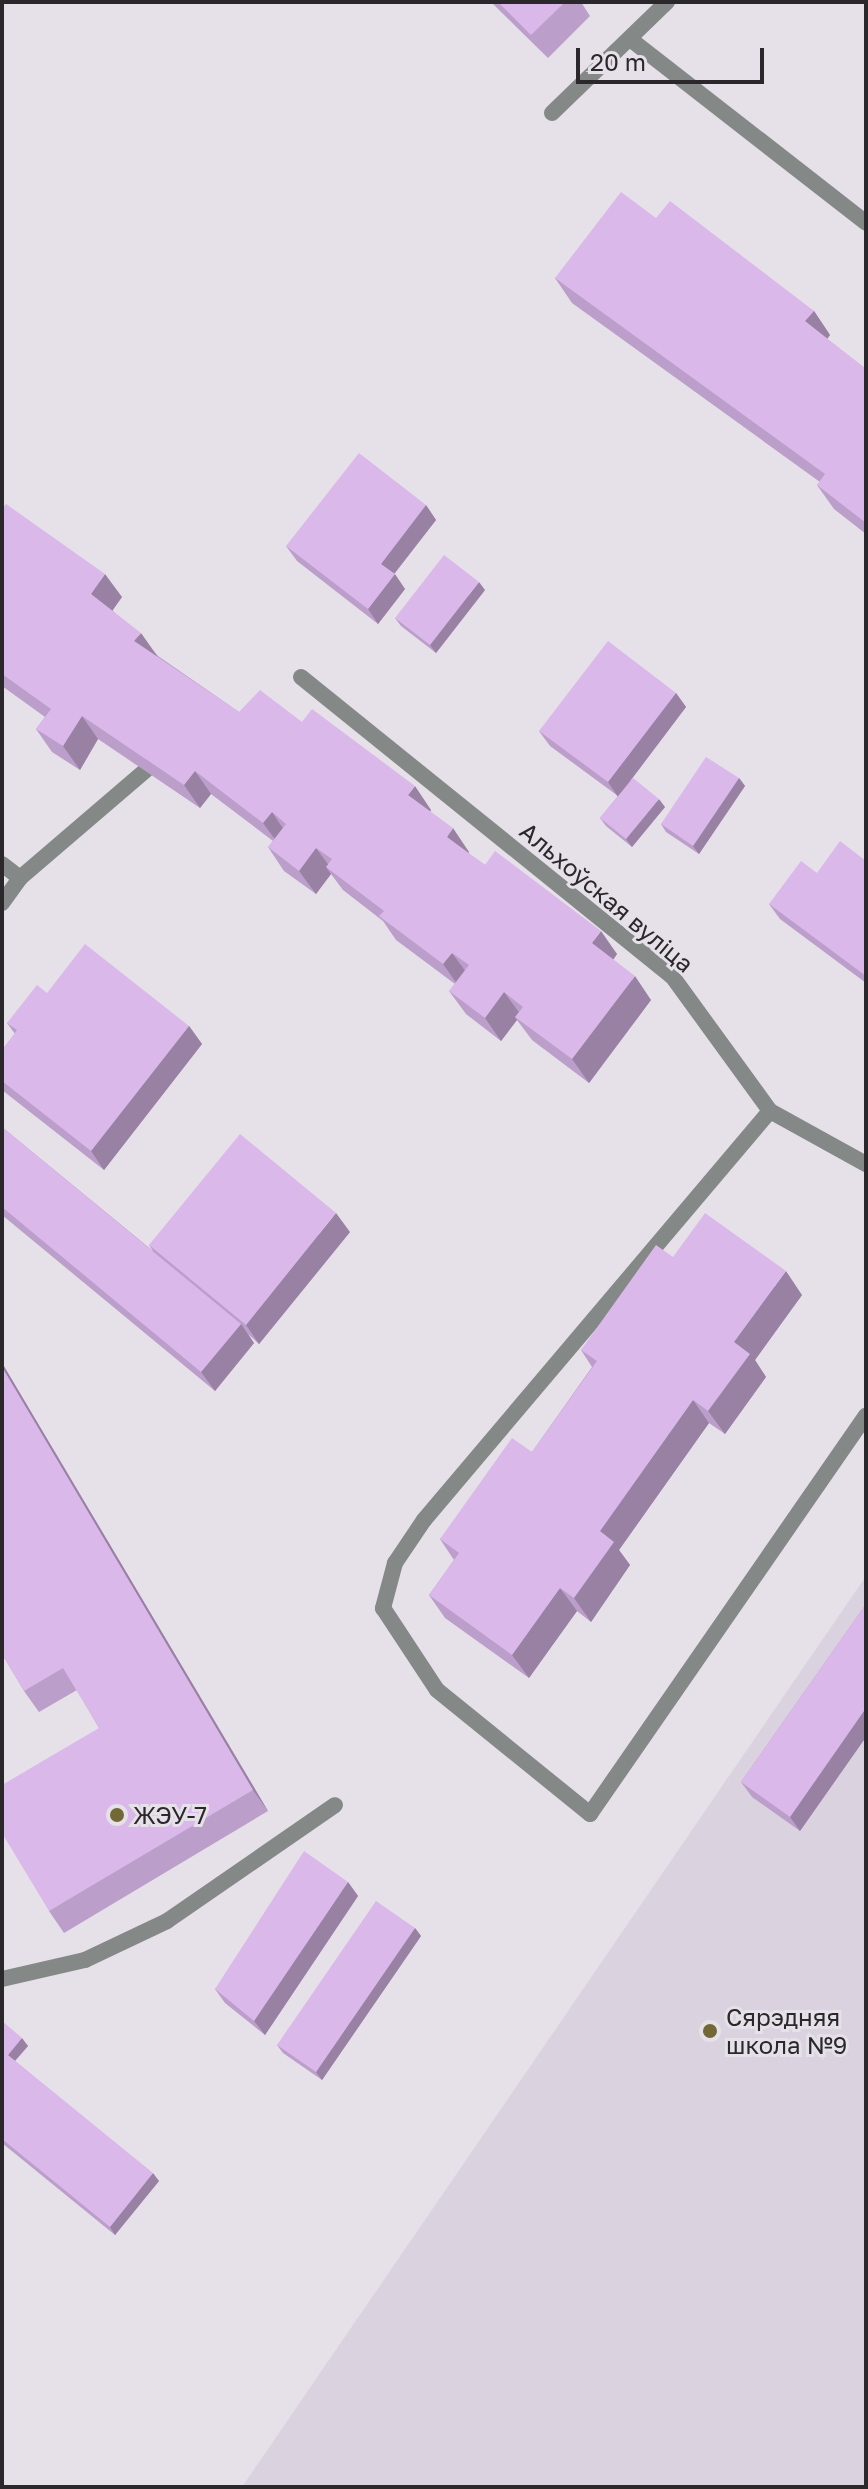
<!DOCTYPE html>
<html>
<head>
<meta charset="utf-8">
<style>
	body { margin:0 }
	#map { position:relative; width:868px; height:2489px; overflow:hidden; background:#e6e0e9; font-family:"Golos Text",sans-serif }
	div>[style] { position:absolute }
	.built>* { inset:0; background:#dbd2e0 }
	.lane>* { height:16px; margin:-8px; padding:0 8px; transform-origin:8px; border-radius:8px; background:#848886 }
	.street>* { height:16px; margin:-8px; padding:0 8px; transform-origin:8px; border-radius:8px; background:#848886 }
	.wall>* { inset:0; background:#bb9ec9 }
	.shaded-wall>* { inset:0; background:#9981a4 }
	.building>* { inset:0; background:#dab8ea }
	.dots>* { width:22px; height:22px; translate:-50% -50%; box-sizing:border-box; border:4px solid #e6e0e9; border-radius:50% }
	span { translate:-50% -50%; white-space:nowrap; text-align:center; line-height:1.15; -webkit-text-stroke:6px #e6e0e9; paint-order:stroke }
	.street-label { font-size:24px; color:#2a282b }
	.poi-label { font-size:24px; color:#2a282b }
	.left { translate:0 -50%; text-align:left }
	.frame { position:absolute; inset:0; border:4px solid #2a282b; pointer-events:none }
	.scale { position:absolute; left:576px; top:48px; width:188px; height:36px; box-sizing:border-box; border:4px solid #2a282b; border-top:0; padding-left:10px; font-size:24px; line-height:28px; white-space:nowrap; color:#2a282b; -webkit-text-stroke:6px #e6e0e9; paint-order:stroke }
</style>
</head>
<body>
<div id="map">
	<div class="built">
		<i style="clip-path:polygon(866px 1576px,866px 2487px,242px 2487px)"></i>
	</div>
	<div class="lane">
		<i style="left:630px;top:39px;width:299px;rotate:37.9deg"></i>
		<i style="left:552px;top:113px;width:160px;rotate:-44deg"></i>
		<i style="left:2px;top:864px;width:23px;rotate:38deg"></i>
		<i style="left:770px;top:1111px;width:536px;rotate:130.23deg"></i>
		<i style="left:424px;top:1520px;width:52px;rotate:124deg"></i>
		<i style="left:395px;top:1563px;width:47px;rotate:104.9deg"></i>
		<i style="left:383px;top:1608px;width:98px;rotate:56.6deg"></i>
		<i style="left:437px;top:1690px;width:197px;rotate:39deg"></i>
		<i style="left:590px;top:1814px;width:485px;rotate:-55.3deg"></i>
		<i style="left:2px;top:1979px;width:85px;rotate:-12.9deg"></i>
		<i style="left:85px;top:1960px;width:91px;rotate:-25.4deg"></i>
		<i style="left:167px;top:1921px;width:204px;rotate:-34.6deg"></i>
	</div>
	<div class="street">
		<i style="left:301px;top:677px;width:476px;rotate:38.9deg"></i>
		<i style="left:672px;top:976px;width:167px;rotate:54deg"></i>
		<i style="left:770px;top:1111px;width:110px;rotate:28.9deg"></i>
		<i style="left:2px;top:903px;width:31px;rotate:-54deg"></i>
		<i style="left:20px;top:878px;width:166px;rotate:-40.6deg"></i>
	</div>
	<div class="wall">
		<i style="clip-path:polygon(491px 2px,581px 2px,590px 16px,548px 58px)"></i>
		<i style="clip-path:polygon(656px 218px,814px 311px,830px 335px,827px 339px,866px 369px,866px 534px,834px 509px,817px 485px,820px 482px,572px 303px,555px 278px)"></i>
		<i style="clip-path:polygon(426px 505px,436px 520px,394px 574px,405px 589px,378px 624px,297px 561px,286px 546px)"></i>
		<i style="clip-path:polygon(2px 509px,122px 597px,112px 610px,158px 656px,239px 712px,302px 722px,431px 810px,430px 812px,469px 852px,468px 853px,485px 865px,617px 954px,613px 960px,651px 1000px,589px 1083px,532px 1040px,517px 1020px,501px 1041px,466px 1014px,449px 991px,455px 984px,396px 940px,383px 921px,343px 890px,331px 874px,316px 894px,284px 871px,268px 847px,273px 841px,211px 794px,200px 808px,98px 739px,80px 770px,52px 752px,36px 729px,45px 717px,2px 686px)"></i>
		<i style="clip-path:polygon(485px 590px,436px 653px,401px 626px,395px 618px)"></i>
		<i style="clip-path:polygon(676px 693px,686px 707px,631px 780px,665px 807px,632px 847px,606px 826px,600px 818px,618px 796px,550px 746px,539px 731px)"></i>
		<i style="clip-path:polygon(739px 778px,745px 786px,699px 854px,666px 832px,661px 824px)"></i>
		<i style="clip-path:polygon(866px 861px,866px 983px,780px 919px,769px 904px,817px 873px)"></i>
		<i style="clip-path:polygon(47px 993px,189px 1026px,202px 1044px,104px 1170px,2px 1090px,2px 1050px,15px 1034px,7px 1023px)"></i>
		<i style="clip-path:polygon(2px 1127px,153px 1251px,149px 1245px,350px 1232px,259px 1344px,248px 1334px,254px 1343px,215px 1391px,2px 1215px)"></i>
		<i style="clip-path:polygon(673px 1257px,802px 1295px,755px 1360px,766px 1377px,725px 1434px,709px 1423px,619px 1550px,630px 1565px,591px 1622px,577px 1611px,529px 1678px,445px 1618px,429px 1595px,454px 1560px,440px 1539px,532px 1452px,592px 1367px,581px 1350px)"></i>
		<i style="clip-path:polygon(2px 1363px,268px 1811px,64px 1933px,49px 1911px,99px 1728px,77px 1690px,39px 1712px,24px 1691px,2px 1654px)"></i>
		<i style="clip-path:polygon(866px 1604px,866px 1737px,800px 1831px,752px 1797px,741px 1782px)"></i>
		<i style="clip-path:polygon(348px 1882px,358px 1896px,265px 2035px,225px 2003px,215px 1989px)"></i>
		<i style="clip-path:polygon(415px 1928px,421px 1936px,322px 2080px,283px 2053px,277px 2045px)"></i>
		<i style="clip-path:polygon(2px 2021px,28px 2046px,15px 2061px,159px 2181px,115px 2235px,2px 2143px)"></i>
	</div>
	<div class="shaded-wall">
		<i style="clip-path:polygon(814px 311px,830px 335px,822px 346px,805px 321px)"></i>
		<i style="clip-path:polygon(426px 505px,436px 520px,391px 578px,381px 564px)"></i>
		<i style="clip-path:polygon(105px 574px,122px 597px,108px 617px,91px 594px)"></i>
		<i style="clip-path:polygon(395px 574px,405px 589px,378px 624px,368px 609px)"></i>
		<i style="clip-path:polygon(479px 582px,485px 590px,436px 653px,430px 645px)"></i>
		<i style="clip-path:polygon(141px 633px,158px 657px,134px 641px)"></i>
		<i style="clip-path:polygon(676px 693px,686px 707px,618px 797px,608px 782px)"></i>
		<i style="clip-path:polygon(82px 716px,98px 739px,80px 770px,63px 746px)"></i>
		<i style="clip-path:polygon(195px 771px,211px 794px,200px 808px,184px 785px)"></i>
		<i style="clip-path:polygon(739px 778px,745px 786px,699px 854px,693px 846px)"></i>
		<i style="clip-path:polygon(415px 786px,431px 810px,425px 819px,408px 795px)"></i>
		<i style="clip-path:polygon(659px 799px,665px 807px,632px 847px,626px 839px)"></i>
		<i style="clip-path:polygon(272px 812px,288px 836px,280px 846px,263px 823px)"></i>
		<i style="clip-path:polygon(453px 828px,469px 852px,463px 860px,447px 837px)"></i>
		<i style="clip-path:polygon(316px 848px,333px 871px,326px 867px,331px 874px,316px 894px,299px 871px)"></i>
		<i style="clip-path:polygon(601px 931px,617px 954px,608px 967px,592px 943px)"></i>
		<i style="clip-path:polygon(452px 953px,469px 976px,460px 988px,443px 964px)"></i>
		<i style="clip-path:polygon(635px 976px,651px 1000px,589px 1083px,572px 1059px)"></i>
		<i style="clip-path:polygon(504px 992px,521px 1015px,515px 1017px,517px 1020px,501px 1041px,485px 1018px)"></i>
		<i style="clip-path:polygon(189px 1026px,202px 1044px,104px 1170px,91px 1151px)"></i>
		<i style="clip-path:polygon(336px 1213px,350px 1232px,259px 1344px,246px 1325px)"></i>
		<i style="clip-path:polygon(786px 1271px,802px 1295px,755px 1360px,766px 1377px,725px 1434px,708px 1411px,734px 1342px)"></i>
		<i style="clip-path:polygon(241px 1324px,254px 1343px,215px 1391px,201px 1372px)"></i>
		<i style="clip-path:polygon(2px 1363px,268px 1811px,253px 1790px,2px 1367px)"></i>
		<i style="clip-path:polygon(693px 1400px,709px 1423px,619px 1550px,630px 1565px,591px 1622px,574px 1598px,600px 1531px)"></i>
		<i style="clip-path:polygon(560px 1588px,577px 1611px,529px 1678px,512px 1655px)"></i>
		<i style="clip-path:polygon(866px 1708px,866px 1737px,800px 1831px,790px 1817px)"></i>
		<i style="clip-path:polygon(348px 1882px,358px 1896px,265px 2035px,254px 2021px)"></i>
		<i style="clip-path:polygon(415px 1928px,421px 1936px,322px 2080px,316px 2072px)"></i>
		<i style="clip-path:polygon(22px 2038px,28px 2046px,13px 2063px,8px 2055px)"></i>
		<i style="clip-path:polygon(153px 2173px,159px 2181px,115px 2235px,110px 2227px)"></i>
	</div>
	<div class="building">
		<i style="clip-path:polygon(498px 2px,565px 2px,531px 35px)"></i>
		<i style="clip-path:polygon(621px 192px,656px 218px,670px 201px,814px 311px,805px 321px,866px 369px,866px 523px,817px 485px,825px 474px,555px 278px)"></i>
		<i style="clip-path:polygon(359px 453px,426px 505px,381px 564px,395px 574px,368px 609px,286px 546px)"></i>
		<i style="clip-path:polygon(6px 504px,105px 574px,91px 594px,141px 633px,134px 641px,239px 712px,260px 690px,302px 722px,312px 709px,415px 786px,408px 795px,453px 828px,447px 837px,485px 865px,495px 851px,601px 931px,592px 943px,635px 976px,572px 1059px,515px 1017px,523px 1007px,504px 992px,485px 1018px,449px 991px,469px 965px,452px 953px,443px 964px,379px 916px,384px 911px,326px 867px,332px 859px,316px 848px,299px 871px,268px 847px,286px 824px,272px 812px,263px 823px,195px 771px,184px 785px,82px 716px,63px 746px,36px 729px,51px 709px,2px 674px,2px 509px)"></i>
		<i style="clip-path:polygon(444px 555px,479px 582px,430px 645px,395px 618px)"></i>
		<i style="clip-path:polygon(608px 641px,676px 693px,608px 782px,539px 731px)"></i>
		<i style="clip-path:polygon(706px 757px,739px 778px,693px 846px,661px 824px)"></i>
		<i style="clip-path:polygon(633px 778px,659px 799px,626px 839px,600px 818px)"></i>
		<i style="clip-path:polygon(840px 841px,866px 861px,866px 976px,769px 904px,801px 861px,817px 873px)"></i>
		<i style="clip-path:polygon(85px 944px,189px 1026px,91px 1151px,2px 1081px,2px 1050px,17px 1030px,7px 1023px,37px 985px,47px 993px)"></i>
		<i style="clip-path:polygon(2px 1127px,241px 1324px,201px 1372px,2px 1207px)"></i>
		<i style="clip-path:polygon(240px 1134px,336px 1213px,246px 1325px,149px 1245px)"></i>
		<i style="clip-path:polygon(705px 1213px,786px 1271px,734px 1342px,750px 1354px,708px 1411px,693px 1400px,600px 1531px,614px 1542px,574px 1598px,560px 1588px,512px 1655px,429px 1595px,459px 1553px,440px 1539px,512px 1438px,532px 1452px,597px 1361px,581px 1350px,656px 1245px,673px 1257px)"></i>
		<i style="clip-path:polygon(2px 1367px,253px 1790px,49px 1911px,2px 1833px,2px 1785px,99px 1728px,63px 1668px,24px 1691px,2px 1654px)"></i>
		<i style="clip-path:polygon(866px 1604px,866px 1708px,790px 1817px,741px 1782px)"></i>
		<i style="clip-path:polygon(304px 1851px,348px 1882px,254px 2021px,215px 1989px)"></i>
		<i style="clip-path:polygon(376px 1901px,415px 1928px,316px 2072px,277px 2045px)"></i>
		<i style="clip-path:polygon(2px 2021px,22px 2038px,8px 2055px,153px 2173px,110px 2227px,2px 2139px)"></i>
	</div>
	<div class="dots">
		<i style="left:117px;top:1815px;background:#726835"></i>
		<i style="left:710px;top:2031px;background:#726835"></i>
	</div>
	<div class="street-label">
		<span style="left:607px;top:897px;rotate:40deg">Альхоўская вуліца</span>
	</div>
	<div class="poi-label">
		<span class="left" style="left:133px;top:1815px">ЖЭУ-7</span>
		<span class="left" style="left:726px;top:2031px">Сярэдняя<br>школа №9</span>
	</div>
	<div class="frame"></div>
	<div class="scale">20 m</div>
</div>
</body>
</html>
